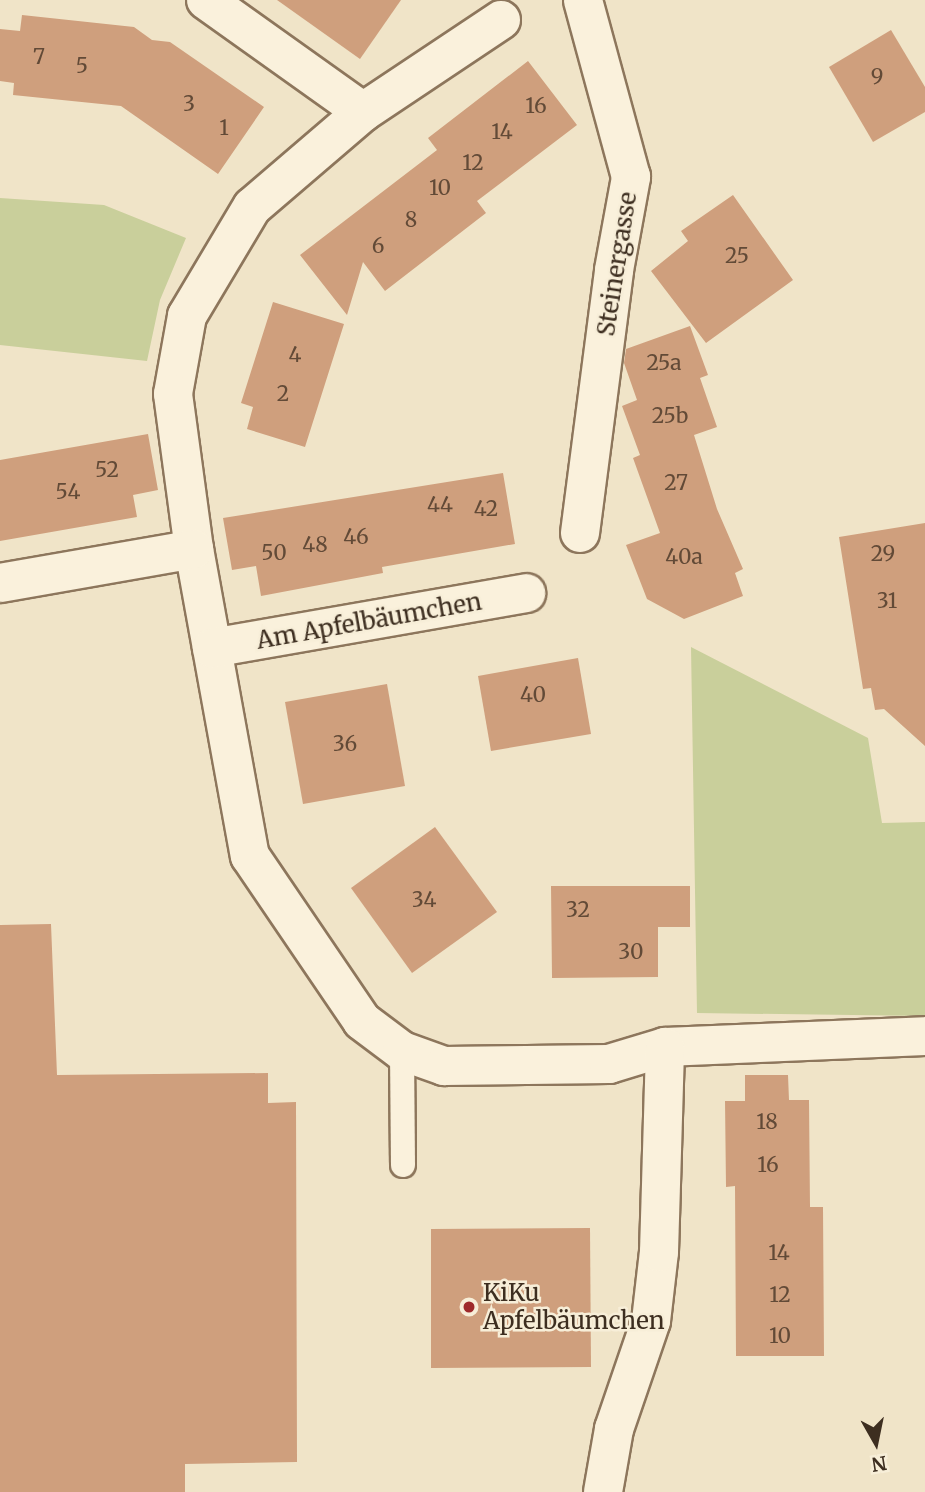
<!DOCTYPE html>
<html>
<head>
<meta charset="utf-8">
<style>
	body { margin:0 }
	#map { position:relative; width:925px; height:1492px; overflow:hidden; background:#f0e4c8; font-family:Merriweather,serif }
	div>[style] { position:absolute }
	.green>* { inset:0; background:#c9cf9b }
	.building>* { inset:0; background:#cf9f7d }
	.roads { filter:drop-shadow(2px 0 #8d765c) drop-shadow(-2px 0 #8d765c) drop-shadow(0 2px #8d765c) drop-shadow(0 -2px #8d765c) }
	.lane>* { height:24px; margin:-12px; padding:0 12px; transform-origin:12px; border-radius:12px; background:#faf1dc }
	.street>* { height:38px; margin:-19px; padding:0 19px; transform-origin:19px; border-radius:19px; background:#faf1dc }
	.dots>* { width:19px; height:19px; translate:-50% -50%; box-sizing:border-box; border:4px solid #f7eed8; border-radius:50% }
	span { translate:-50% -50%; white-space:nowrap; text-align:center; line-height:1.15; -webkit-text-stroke:5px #f7eed8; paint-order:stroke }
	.number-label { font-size:21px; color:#624a37 }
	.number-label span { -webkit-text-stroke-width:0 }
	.street-label { font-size:24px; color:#3d2e20 }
	.poi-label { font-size:24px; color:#3d2e20 }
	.left { translate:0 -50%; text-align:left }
	.north { position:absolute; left:841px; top:1408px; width:70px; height:70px; -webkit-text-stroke:5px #f7eed8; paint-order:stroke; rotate:171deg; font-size:19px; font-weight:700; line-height:28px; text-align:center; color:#3d2e20 }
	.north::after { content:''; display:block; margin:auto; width:24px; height:32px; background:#3d2e20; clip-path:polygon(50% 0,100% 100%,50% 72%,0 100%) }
</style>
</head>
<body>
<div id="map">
	<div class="green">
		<i style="clip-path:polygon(0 198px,104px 205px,186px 238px,160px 300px,147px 361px,0 345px)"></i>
		<i style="clip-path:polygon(691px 647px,868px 738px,882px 823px,925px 822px,925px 1016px,697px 1013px)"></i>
	</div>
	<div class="building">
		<i style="clip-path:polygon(277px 0,401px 0,360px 59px)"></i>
		<i style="clip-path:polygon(22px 15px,134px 27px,152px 40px,170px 42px,264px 107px,218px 174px,121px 106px,13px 95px,14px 83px,0 81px,0 29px,20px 31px)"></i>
		<i style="clip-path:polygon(891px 30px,925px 87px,925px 112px,873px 142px,829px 67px)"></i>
		<i style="clip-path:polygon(528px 61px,577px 125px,477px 201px,486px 213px,385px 291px,363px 262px,347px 315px,300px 255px,437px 150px,428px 138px)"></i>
		<i style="clip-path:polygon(733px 195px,793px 280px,706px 343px,651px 271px,688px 241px,681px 231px)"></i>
		<i style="clip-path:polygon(273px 302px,344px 324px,305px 447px,247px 429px,253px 407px,241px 403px)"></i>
		<i style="clip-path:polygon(690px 326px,708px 375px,700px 378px,717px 427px,694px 435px,717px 509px,743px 569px,735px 573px,743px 596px,684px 619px,647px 599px,626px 545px,660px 533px,633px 458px,640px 455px,622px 406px,637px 400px,624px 363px,626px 349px)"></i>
		<i style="clip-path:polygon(148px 434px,158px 490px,133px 495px,137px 517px,0 541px,0 460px)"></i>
		<i style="clip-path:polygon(503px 473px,515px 544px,382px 567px,383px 573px,261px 596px,256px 566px,232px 570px,223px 518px)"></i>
		<i style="clip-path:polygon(925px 523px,925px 746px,884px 709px,875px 710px,871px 688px,863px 689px,839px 537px)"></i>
		<i style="clip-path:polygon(578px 658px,591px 734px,491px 751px,478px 676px)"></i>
		<i style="clip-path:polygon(387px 684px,405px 786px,303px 804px,285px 702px)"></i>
		<i style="clip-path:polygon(435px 827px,497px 912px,412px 973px,351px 888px)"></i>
		<i style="clip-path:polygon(551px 886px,690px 886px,690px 927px,658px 927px,658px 977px,552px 978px)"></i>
		<i style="clip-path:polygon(51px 924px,57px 1075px,268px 1073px,268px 1103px,296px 1102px,297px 1462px,185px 1464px,185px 1492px,0 1492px,0 925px)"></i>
		<i style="clip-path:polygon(745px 1075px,788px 1075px,789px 1100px,809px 1100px,810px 1207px,823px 1207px,824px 1356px,736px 1356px,735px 1186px,726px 1187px,725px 1101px,745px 1101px)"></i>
		<i style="clip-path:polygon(590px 1228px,591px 1367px,431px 1368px,431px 1229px)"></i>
	</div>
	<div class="roads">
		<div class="lane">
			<i style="left:402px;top:1051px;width:114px;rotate:89.5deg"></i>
		</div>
		<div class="street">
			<i style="left:206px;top:0;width:193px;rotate:35.5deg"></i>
			<i style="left:501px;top:20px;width:166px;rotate:146.3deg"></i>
			<i style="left:363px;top:112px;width:146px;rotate:139.4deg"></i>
			<i style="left:252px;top:207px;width:127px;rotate:120.8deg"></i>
			<i style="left:187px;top:316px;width:79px;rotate:100.2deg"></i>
			<i style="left:173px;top:394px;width:156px;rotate:82.3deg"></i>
			<i style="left:194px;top:549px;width:312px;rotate:79.7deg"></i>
			<i style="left:250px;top:856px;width:199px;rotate:55.8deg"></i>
			<i style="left:362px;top:1021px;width:50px;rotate:36.9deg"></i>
			<i style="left:402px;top:1051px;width:45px;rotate:19.7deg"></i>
			<i style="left:444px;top:1066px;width:165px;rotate:-0.7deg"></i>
			<i style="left:609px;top:1064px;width:59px;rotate:-16.9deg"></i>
			<i style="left:665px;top:1047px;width:260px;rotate:-2.4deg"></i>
			<i style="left:580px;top:533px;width:265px;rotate:-82.6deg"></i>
			<i style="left:614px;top:270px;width:95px;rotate:-79.6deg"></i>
			<i style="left:631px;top:177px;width:183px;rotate:-105.2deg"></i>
			<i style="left:0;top:583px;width:197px;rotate:-9.9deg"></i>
			<i style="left:212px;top:648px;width:319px;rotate:-9.9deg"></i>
			<i style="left:603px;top:1492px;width:64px;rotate:-80.1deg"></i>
			<i style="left:614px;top:1429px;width:114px;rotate:-71.1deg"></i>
			<i style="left:651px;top:1321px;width:69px;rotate:-83.4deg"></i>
			<i style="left:659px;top:1252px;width:205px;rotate:-88.3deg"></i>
		</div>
	</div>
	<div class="dots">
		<i style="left:469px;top:1307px;background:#9e2a2b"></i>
	</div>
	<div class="number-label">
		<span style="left:39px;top:57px">7</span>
		<span style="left:82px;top:66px">5</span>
		<span style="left:877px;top:77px">9</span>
		<span style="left:189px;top:104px">3</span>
		<span style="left:536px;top:106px">16</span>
		<span style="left:224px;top:128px">1</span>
		<span style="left:502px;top:132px">14</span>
		<span style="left:473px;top:163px">12</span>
		<span style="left:440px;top:188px">10</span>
		<span style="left:411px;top:220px">8</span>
		<span style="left:378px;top:246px">6</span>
		<span style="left:737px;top:256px">25</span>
		<span style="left:295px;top:355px">4</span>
		<span style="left:664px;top:363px">25a</span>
		<span style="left:283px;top:394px">2</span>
		<span style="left:670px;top:416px">25b</span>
		<span style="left:107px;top:470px">52</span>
		<span style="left:676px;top:483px">27</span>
		<span style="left:68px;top:492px">54</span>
		<span style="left:440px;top:505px">44</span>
		<span style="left:486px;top:509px">42</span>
		<span style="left:356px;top:537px">46</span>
		<span style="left:315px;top:545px">48</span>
		<span style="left:274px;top:553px">50</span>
		<span style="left:883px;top:554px">29</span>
		<span style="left:684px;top:557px">40a</span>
		<span style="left:887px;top:601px">31</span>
		<span style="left:533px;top:695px">40</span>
		<span style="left:345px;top:744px">36</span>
		<span style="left:424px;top:900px">34</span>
		<span style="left:578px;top:910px">32</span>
		<span style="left:631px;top:952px">30</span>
		<span style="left:767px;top:1122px">18</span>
		<span style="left:768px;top:1165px">16</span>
		<span style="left:779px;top:1253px">14</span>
		<span style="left:780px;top:1295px">12</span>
		<span style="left:780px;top:1336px">10</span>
	</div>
	<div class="street-label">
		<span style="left:617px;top:264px;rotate:-81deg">Steinergasse</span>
		<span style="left:369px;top:621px;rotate:-10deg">Am Apfelbäumchen</span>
	</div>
	<div class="poi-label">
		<span class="left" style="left:483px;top:1307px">KiKu<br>Apfelbäumchen</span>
	</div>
	<div class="north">N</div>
</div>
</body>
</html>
